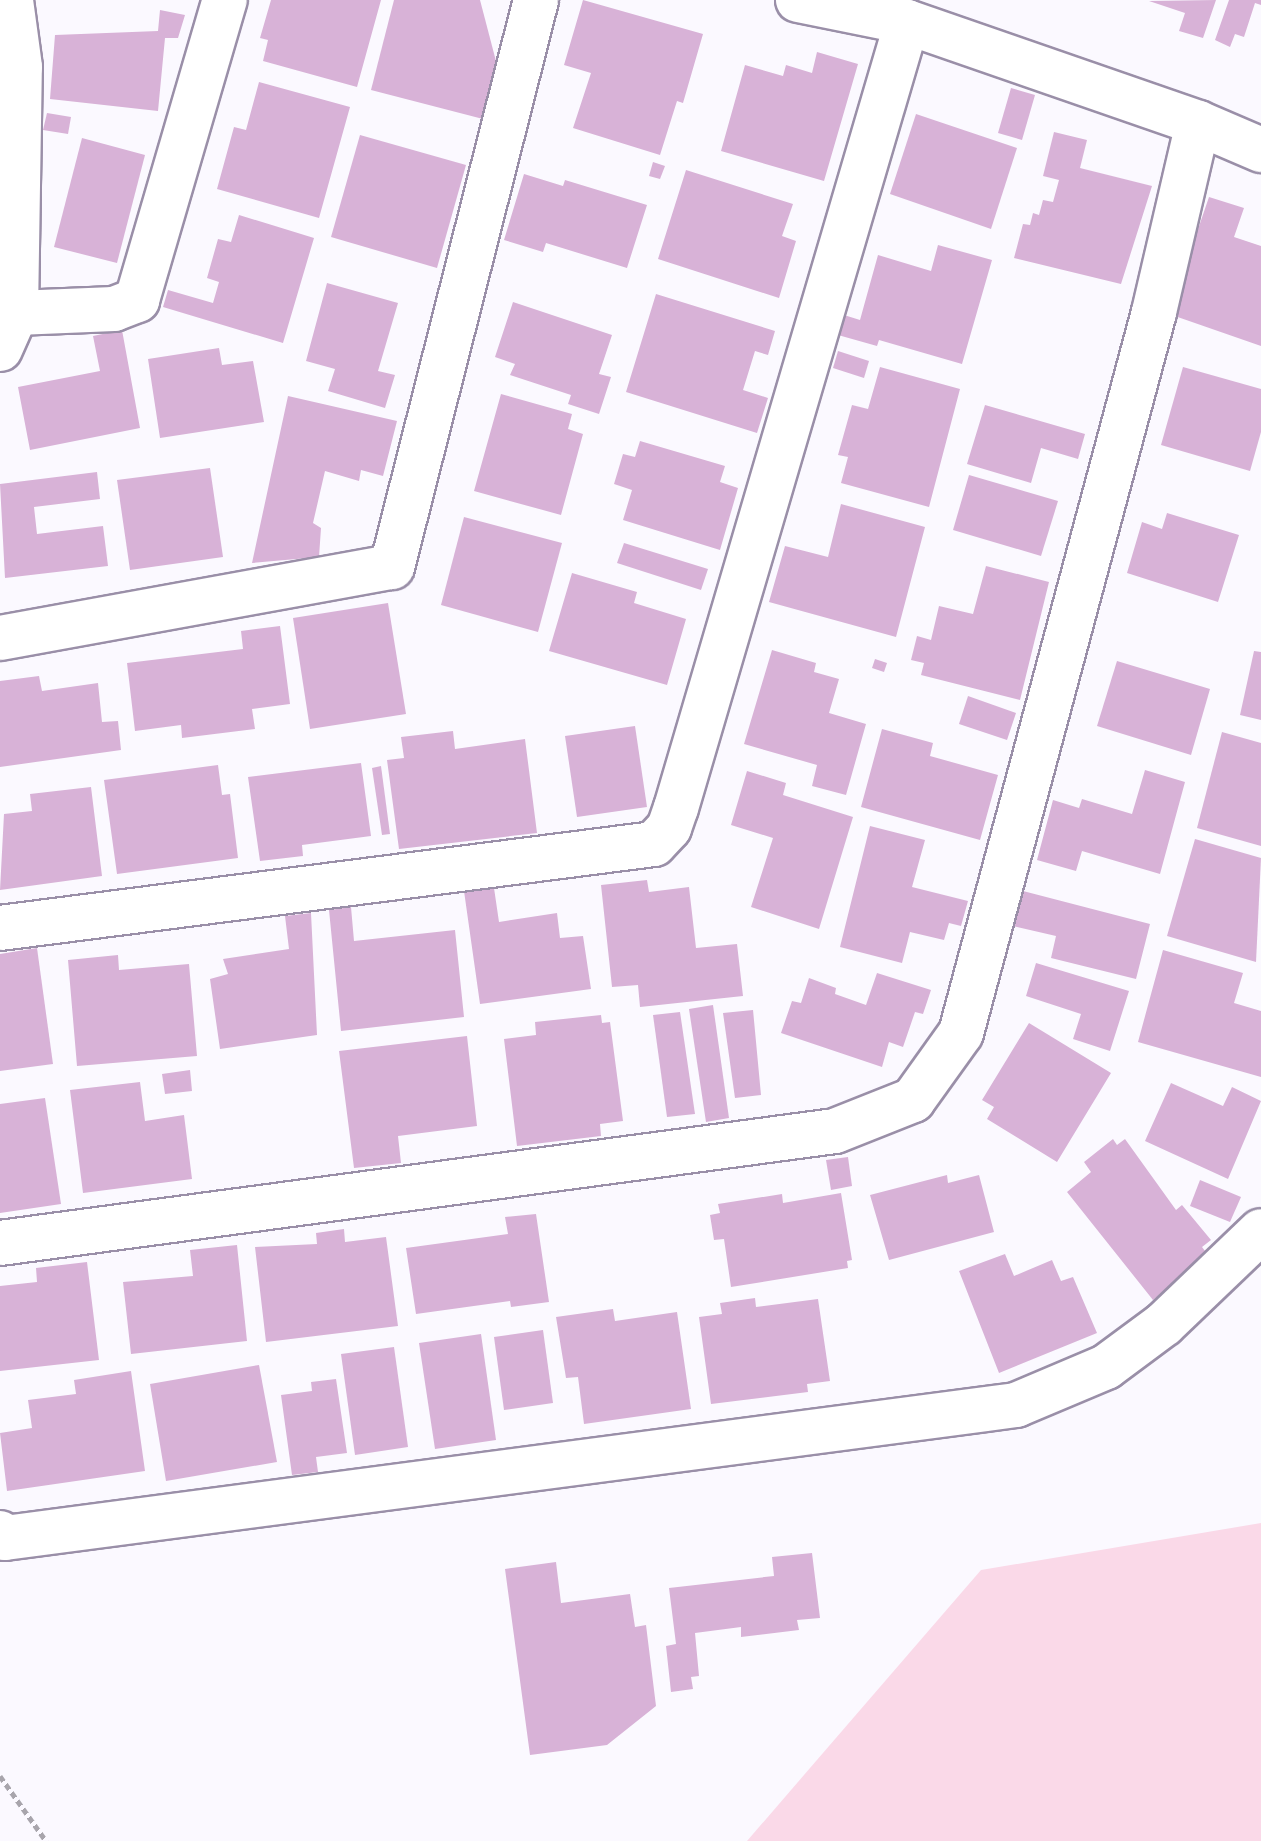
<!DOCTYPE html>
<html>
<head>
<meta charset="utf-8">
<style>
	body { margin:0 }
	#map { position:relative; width:1261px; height:1841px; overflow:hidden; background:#fbf9ff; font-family:"Alegreya Sans",sans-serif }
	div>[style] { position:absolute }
	.green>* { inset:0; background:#fad9e8 }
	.building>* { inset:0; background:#d8b2d7 }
	.path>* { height:5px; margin-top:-2.5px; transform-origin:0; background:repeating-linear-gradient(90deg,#a8a5ac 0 6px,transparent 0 10px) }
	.roads { filter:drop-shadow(2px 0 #9a8fa8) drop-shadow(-2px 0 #9a8fa8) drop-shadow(0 2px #9a8fa8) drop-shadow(0 -2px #9a8fa8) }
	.street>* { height:44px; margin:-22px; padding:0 22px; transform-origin:22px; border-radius:22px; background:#fff }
	.secondary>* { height:44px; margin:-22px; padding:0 22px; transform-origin:22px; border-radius:22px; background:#fff }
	span { translate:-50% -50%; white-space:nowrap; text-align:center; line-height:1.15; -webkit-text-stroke:7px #fff; paint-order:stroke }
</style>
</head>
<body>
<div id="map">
	<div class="green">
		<i style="clip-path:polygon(1261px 1523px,1261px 1841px,747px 1841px,981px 1570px)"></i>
	</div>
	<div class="building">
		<i style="clip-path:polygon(271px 0,381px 0,357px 87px,263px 61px,268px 40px,260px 38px)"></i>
		<i style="clip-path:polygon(394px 0,480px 0,497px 65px,483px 119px,371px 90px)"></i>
		<i style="clip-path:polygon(583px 0,703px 34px,683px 103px,677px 101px,660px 155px,573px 128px,591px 73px,564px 65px)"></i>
		<i style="clip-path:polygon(1216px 0,1203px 38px,1179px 31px,1185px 13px,1149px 1px)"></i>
		<i style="clip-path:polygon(1229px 0,1261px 0,1261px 5px,1255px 3px,1244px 37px,1235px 34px,1230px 47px,1215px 40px)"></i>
		<i style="clip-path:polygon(160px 10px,185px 15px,178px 38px,165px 38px,158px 111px,50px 99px,55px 35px,158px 31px)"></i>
		<i style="clip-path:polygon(817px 52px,858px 64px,824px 181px,721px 151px,745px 65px,783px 76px,786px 65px,812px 73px)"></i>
		<i style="clip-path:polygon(259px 82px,350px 107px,319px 218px,217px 189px,234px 127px,246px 130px)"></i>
		<i style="clip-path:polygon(1011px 88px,1035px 95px,1022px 140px,998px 133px)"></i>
		<i style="clip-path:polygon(47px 113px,71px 117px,68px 134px,43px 130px)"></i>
		<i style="clip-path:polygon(916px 114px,1017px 148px,991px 229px,890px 194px)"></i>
		<i style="clip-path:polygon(1054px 132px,1087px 140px,1080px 168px,1152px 186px,1121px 284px,1014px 258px,1023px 224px,1030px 225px,1033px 213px,1039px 215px,1043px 200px,1053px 202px,1059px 180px,1043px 176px)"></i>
		<i style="clip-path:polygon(360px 135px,466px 165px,437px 268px,331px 237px)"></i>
		<i style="clip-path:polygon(82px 138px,145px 155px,117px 263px,54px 247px)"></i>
		<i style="clip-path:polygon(653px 162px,665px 166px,660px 179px,649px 176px)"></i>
		<i style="clip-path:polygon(686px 170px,793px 204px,782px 236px,796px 241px,779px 298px,658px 259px)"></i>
		<i style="clip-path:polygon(524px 174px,563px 186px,565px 180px,647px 205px,627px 268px,546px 243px,543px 252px,504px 240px)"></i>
		<i style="clip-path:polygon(1209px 197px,1244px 208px,1234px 237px,1261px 246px,1261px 346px,1169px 314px)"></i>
		<i style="clip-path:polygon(239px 215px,314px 238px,283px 343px,163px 307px,168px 290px,213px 303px,219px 282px,207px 278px,218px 239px,231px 242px)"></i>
		<i style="clip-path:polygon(938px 245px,992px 260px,962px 364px,879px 340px,877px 346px,838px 335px,844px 315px,860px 320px,878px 255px,931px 271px)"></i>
		<i style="clip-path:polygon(327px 283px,398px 303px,378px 371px,395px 375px,385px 408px,328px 391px,335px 369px,306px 361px)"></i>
		<i style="clip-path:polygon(656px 294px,775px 331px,768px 355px,755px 351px,743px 390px,768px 398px,757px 433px,626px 392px)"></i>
		<i style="clip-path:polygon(513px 302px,612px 335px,599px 374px,611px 377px,599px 414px,568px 404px,571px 395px,510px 375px,515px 364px,495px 357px)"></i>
		<i style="clip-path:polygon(122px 330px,140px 428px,30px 450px,18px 387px,100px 371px,93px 336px)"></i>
		<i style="clip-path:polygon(219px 348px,222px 365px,253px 361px,264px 422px,160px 438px,148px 359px)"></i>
		<i style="clip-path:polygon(838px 351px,869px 361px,864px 378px,833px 368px)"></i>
		<i style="clip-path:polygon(880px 367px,960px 389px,929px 507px,841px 483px,848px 457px,838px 455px,852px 405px,868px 409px)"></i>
		<i style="clip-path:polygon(1183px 367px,1261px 389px,1261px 432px,1250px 471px,1161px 445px)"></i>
		<i style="clip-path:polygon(501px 394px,572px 414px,568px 429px,583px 434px,561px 515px,474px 491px)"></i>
		<i style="clip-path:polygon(288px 396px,397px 421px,383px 476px,361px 470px,359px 481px,325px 471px,313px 523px,321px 528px,319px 557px,252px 563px)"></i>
		<i style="clip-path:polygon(985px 405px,1085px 434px,1078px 459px,1041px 448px,1031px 483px,967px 464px)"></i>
		<i style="clip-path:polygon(640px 441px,725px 466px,720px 482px,738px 488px,720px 550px,623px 520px,632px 490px,614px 484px,623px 454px,635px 457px)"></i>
		<i style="clip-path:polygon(210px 468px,223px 557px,130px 570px,117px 480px)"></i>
		<i style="clip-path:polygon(97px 472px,100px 499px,34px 507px,37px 534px,103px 526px,108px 566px,5px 578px,0 484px)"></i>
		<i style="clip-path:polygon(969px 475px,1058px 501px,1041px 556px,953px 530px)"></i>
		<i style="clip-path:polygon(841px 504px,925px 527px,896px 637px,769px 602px,785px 546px,828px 557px)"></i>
		<i style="clip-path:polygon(1167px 513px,1239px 535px,1218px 602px,1127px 573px,1142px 522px,1162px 529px)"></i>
		<i style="clip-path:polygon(464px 517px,562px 543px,538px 632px,441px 605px)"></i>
		<i style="clip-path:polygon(624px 543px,708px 569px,701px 590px,617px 563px)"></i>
		<i style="clip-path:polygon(986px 566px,1049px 582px,1020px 700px,921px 675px,924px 663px,911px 660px,917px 636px,931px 640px,939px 606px,973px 614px)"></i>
		<i style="clip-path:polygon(572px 573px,637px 592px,634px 603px,686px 619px,667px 685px,549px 651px)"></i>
		<i style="clip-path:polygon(388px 603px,406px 714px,310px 729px,293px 618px)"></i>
		<i style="clip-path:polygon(280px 626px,290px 704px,252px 709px,255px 729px,182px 738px,181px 725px,135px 731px,127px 663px,243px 649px,241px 631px)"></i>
		<i style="clip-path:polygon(772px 650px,816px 663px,814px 672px,839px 679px,829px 713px,866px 724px,846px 795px,812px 786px,817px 765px,744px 744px)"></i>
		<i style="clip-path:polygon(1254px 651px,1261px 652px,1261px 720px,1240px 715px)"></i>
		<i style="clip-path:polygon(875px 659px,887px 663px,884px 672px,872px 668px)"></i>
		<i style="clip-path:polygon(1117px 661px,1210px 689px,1191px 755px,1097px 726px)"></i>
		<i style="clip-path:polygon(39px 676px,42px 691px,98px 683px,102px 722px,118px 721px,121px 750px,0 767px,0 681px)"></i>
		<i style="clip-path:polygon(968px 696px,1016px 713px,1007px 740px,959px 724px)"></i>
		<i style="clip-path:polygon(635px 726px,647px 807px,577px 817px,565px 736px)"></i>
		<i style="clip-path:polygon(882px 729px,933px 743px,930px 756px,998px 775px,980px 840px,861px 807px)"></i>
		<i style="clip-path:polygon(453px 731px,455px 749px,525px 739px,537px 833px,399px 849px,387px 760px,404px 758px,401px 737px)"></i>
		<i style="clip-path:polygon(1222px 732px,1261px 743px,1261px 846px,1197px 828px)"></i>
		<i style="clip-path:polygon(361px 763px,371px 836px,302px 845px,303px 856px,260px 861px,248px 777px)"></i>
		<i style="clip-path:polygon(218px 765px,222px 795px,230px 794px,238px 858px,117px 874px,104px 780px)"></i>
		<i style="clip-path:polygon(381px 766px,390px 834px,382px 835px,372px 768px)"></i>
		<i style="clip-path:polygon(1145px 770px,1185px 782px,1160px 874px,1082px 851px,1076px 871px,1037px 860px,1053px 800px,1079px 808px,1082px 799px,1132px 814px)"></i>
		<i style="clip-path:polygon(747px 771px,786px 783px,783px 795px,853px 817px,819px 929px,751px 907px,773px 838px,731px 825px)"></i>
		<i style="clip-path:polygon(91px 787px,102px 876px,0 890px,4px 814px,32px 811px,30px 794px)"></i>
		<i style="clip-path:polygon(870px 826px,925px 840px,912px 887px,968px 901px,961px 926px,949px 923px,944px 940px,910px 932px,902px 963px,840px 947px)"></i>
		<i style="clip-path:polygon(1195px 839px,1261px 858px,1256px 962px,1167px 936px)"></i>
		<i style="clip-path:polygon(647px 880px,649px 892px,689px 887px,696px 948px,737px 944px,743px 996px,640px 1007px,638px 985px,612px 987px,601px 885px)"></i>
		<i style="clip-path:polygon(494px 888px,499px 922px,557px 913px,560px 938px,583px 936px,591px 989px,480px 1004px,464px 891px)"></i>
		<i style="clip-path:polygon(1023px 891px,1150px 924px,1136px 979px,1051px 958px,1056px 936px,1013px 926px)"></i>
		<i style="clip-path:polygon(351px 907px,354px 941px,455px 930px,464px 1017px,341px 1031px,329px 910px)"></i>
		<i style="clip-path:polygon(311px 913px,317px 1035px,220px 1049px,210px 979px,228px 974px,223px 959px,289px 949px,285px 916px)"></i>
		<i style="clip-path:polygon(37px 948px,53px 1064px,0 1071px,0 954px)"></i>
		<i style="clip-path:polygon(1163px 950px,1243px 973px,1234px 1003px,1261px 1011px,1261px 1077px,1138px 1042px)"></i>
		<i style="clip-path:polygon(118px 955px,119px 970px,189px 964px,197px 1056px,77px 1066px,68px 960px)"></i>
		<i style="clip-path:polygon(1036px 963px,1129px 991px,1110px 1051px,1073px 1039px,1081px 1014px,1026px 996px)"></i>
		<i style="clip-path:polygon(877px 973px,931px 990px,923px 1014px,915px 1012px,903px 1047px,889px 1042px,882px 1067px,781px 1033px,792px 1001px,801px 1003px,809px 978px,836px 988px,835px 994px,866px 1005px)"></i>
		<i style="clip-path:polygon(713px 1005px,729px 1118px,706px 1122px,689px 1009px)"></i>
		<i style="clip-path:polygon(753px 1010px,761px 1095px,735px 1098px,723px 1013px)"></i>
		<i style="clip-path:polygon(680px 1012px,695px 1114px,667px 1117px,653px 1015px)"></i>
		<i style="clip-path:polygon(601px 1015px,602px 1023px,610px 1022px,623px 1121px,600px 1124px,601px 1136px,517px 1146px,504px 1039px,536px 1035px,535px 1022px)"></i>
		<i style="clip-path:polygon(1029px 1023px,1111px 1073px,1057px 1162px,987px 1119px,994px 1107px,982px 1100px)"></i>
		<i style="clip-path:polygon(467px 1036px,477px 1126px,398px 1136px,401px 1163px,354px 1168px,339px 1051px)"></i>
		<i style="clip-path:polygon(190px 1070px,192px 1091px,165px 1094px,162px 1074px)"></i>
		<i style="clip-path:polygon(140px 1082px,145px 1121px,184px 1115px,192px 1179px,83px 1193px,70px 1090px)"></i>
		<i style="clip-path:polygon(1171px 1083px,1223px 1106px,1232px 1087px,1261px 1101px,1228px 1179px,1145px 1141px)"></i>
		<i style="clip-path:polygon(45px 1098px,61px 1204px,0 1213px,0 1104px)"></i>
		<i style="clip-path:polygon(1113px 1139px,1117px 1145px,1125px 1139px,1176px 1210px,1182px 1205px,1211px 1240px,1202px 1247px,1208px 1255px,1153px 1300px,1067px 1192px,1091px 1172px,1084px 1162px)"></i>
		<i style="clip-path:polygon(848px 1157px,852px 1186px,831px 1190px,826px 1160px)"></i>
		<i style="clip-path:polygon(947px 1175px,948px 1183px,979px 1175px,994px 1232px,889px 1260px,870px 1195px)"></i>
		<i style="clip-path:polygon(1200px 1180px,1241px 1197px,1230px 1222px,1190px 1206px)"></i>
		<i style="clip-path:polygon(841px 1193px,852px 1260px,847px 1261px,848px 1268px,731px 1287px,724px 1239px,714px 1240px,710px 1215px,720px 1213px,718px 1204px,782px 1194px,783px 1203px)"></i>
		<i style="clip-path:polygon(536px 1214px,549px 1302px,511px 1307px,510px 1301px,416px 1314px,406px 1248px,508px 1234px,505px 1217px)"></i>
		<i style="clip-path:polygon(344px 1229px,345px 1242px,386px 1237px,398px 1326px,266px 1342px,255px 1247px,317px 1244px,316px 1233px)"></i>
		<i style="clip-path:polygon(237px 1245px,247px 1341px,131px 1354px,123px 1282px,193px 1276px,190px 1250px)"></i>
		<i style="clip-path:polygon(1005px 1254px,1014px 1276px,1052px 1260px,1061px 1281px,1073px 1277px,1097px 1333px,999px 1373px,959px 1271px)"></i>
		<i style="clip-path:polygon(87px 1262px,99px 1360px,0 1371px,0 1286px,37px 1282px,36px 1268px)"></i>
		<i style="clip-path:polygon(755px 1298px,756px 1307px,818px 1299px,830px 1381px,807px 1384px,808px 1392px,711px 1404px,699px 1317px,722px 1314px,720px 1303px)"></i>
		<i style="clip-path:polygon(613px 1309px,615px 1321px,677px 1312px,691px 1409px,584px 1424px,578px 1377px,566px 1378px,556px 1317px)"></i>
		<i style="clip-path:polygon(543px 1330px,553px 1403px,504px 1410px,494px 1337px)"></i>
		<i style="clip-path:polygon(481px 1334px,496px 1440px,435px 1449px,419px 1343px)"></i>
		<i style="clip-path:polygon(394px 1347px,408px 1447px,355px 1455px,341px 1354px)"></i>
		<i style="clip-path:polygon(259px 1365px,277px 1462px,166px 1481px,150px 1384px)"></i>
		<i style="clip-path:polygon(131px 1371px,145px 1471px,7px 1491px,0 1433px,32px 1428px,28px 1400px,76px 1394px,74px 1380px)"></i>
		<i style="clip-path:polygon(336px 1379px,347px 1453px,316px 1457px,318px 1472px,292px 1475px,281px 1395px,312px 1391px,311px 1382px)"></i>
		<i style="clip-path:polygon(812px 1553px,820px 1618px,797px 1620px,799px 1630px,741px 1637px,741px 1627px,695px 1633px,699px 1676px,691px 1677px,693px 1689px,671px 1692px,666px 1646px,676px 1644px,669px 1588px,774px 1576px,772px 1557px)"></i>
		<i style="clip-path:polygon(556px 1562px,561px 1603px,630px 1594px,635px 1627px,646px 1625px,656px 1706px,607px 1745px,530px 1755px,505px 1569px)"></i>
	</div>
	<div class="path">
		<i style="left:0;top:1776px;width:80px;rotate:54.7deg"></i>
	</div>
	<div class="roads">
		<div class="street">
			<i style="left:16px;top:313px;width:98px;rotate:-2.3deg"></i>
			<i style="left:114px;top:309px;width:25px;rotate:-21deg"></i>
			<i style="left:137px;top:300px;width:313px;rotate:-73.7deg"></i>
			<i style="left:0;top:349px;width:39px;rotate:-66deg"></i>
			<i style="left:16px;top:313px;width:246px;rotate:-89.1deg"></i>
			<i style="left:20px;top:67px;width:68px;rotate:-97.7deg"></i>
			<i style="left:0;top:638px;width:398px;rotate:-10.3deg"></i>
			<i style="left:392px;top:567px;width:585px;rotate:-75.75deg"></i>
			<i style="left:0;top:928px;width:659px;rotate:-7.32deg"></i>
			<i style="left:654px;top:844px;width:22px;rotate:-47deg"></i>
			<i style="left:669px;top:828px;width:21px;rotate:-71deg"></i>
			<i style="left:676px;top:808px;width:819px;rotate:-73.62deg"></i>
			<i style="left:0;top:1243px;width:842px;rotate:-7.64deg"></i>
			<i style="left:835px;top:1131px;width:84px;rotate:-21.7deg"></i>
			<i style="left:913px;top:1100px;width:82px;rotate:-54.4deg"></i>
			<i style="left:961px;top:1033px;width:746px;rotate:-75.01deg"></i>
			<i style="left:1154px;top:312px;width:194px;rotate:-76.9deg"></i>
			<i style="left:0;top:1533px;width:7px;rotate:45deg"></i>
			<i style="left:5px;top:1538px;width:1020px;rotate:-7.49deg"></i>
			<i style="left:1016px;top:1405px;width:98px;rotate:-22.9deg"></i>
			<i style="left:1106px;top:1367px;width:72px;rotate:-36.6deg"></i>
			<i style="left:1164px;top:1324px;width:134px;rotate:-43.8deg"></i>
		</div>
		<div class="secondary">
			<i style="left:798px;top:0;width:111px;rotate:11.4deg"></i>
			<i style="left:907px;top:22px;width:308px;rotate:19.1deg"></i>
			<i style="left:1198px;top:123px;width:69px;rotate:23.2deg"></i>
		</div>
	</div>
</div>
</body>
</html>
